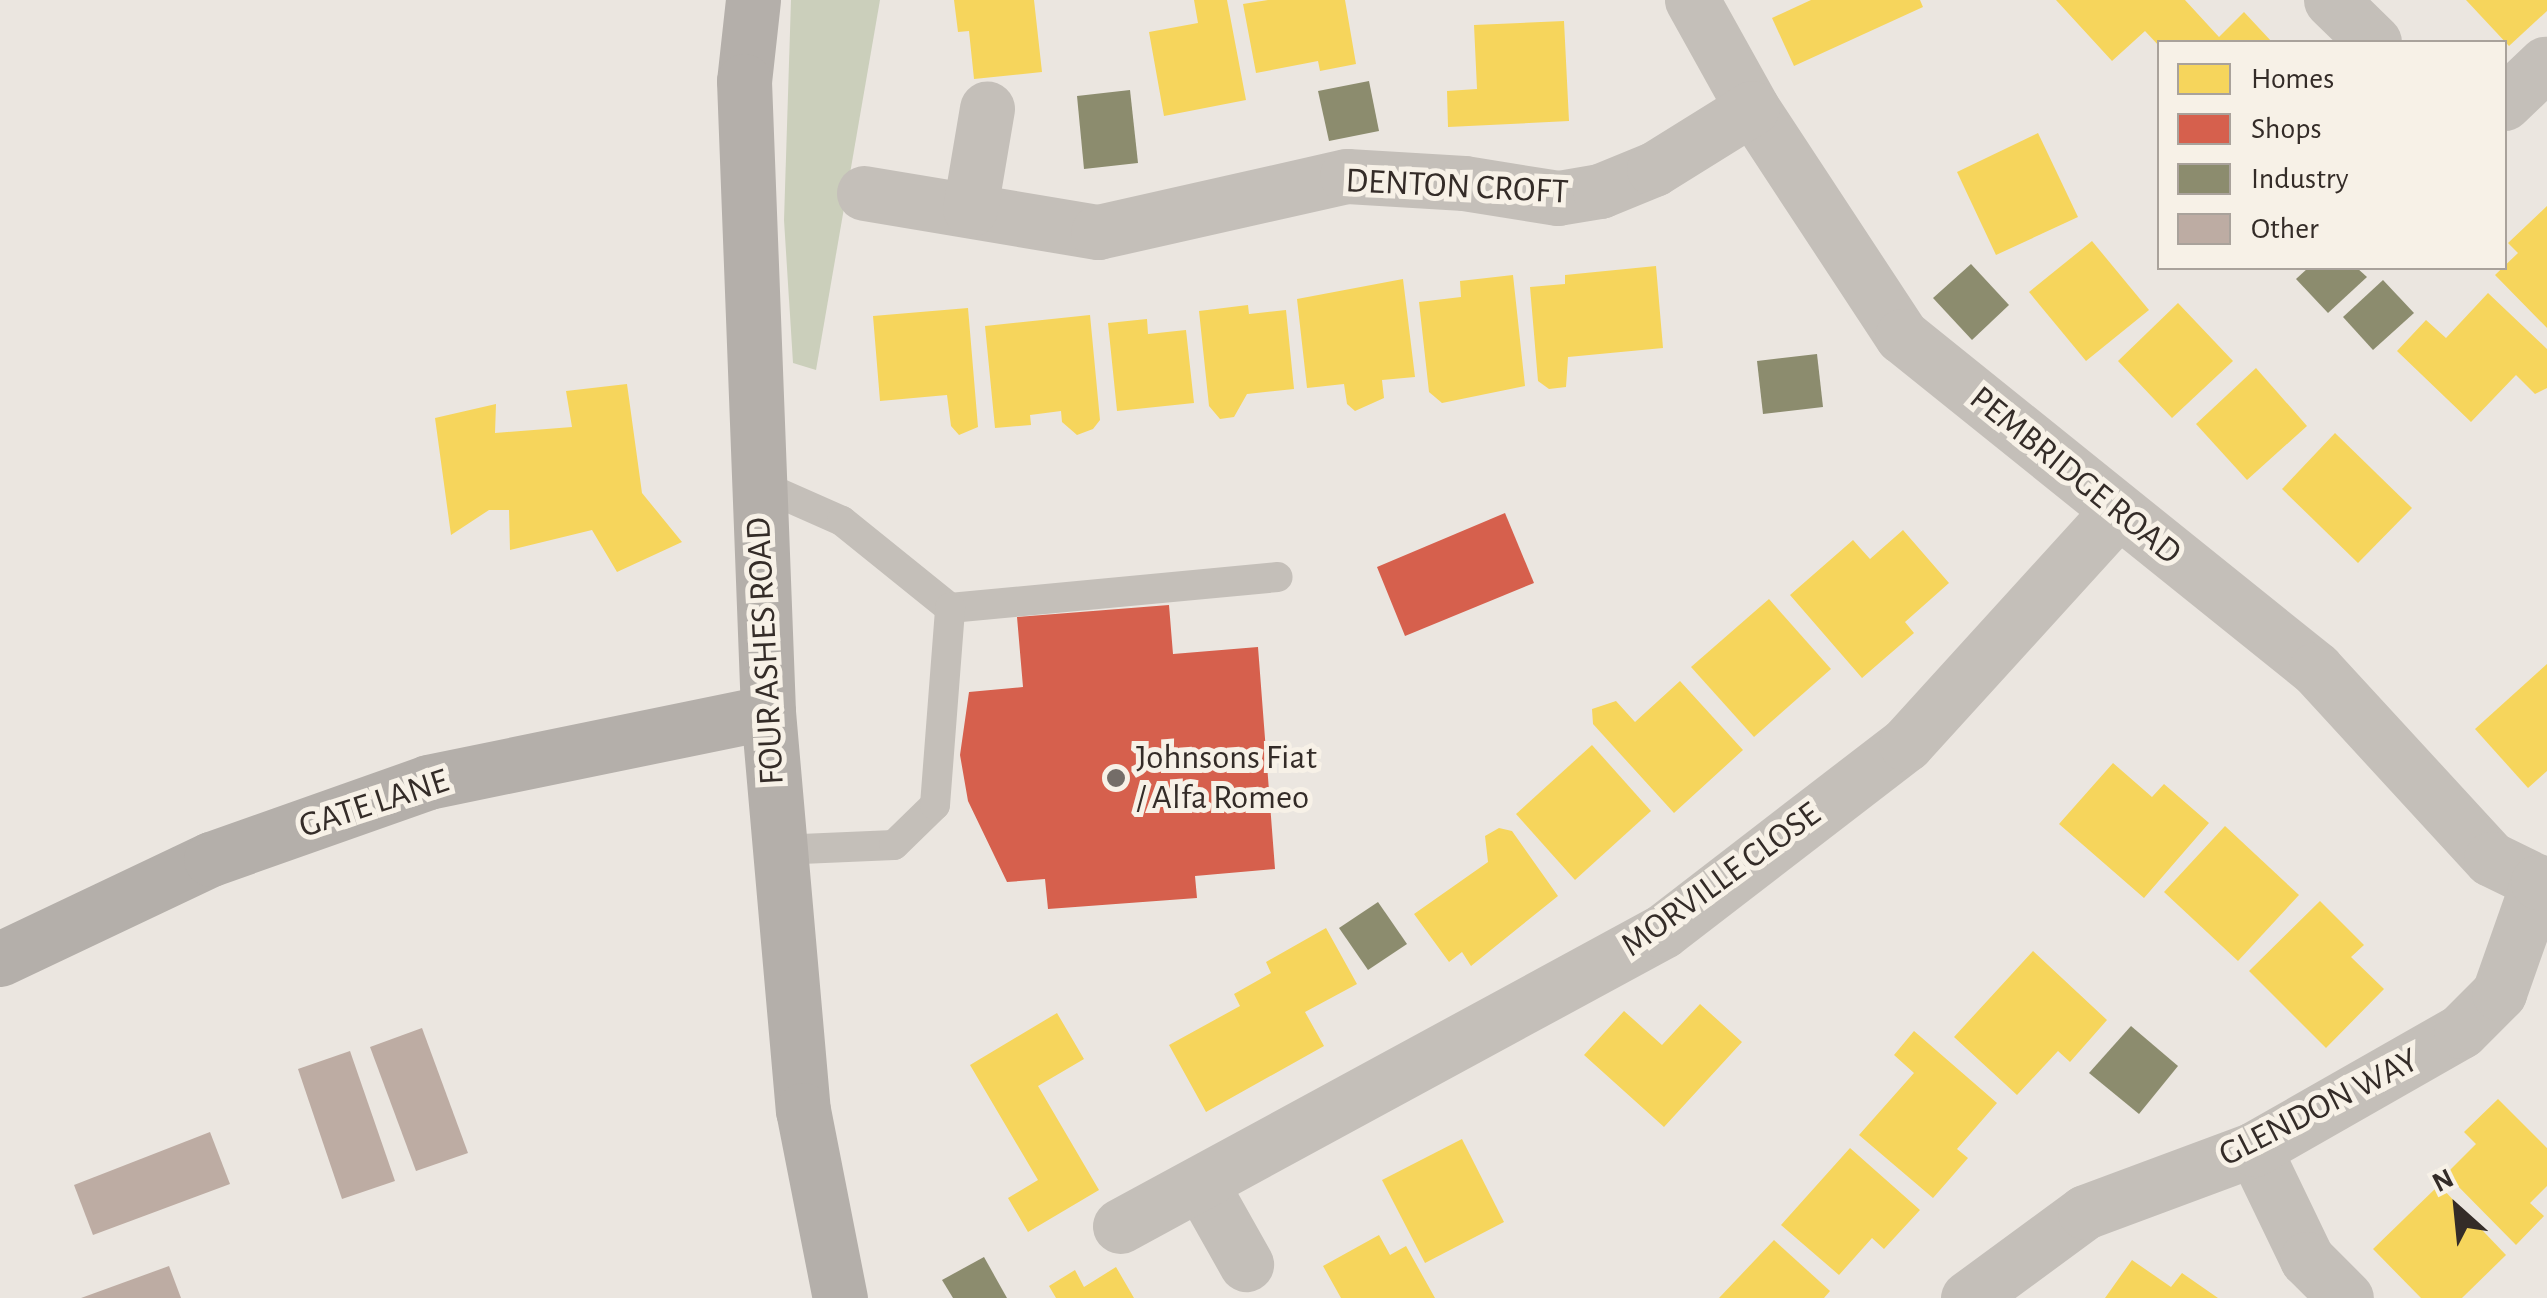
<!DOCTYPE html>
<html>
<head>
<meta charset="utf-8">
<style>
	body { margin:0 }
	#map { position:relative; width:2547px; height:1298px; overflow:hidden; background:#ebe6e0; font-family:"Alegreya Sans",sans-serif }
	div>[style] { position:absolute }
	.green>* { inset:0; background:#cbcfbb }
	.homes>* { inset:0; background:#f6d55c }
	.shops>* { inset:0; background:#d6604d }
	.industry>* { inset:0; background:#8c8c6e }
	.building>* { inset:0; background:#bdaca3 }
	.lane>* { height:30px; margin:-15px; padding:0 15px; transform-origin:15px; border-radius:15px; background:#c4bfb9 }
	.street>* { height:55px; margin:-27.5px; padding:0 27.5px; transform-origin:27.5px; border-radius:27.5px; background:#c4bfb9 }
	.secondary>* { height:55px; margin:-27.5px; padding:0 27.5px; transform-origin:27.5px; border-radius:27.5px; background:#b4afaa }
	.dots>* { width:28px; height:28px; translate:-50% -50%; box-sizing:border-box; border:5px solid #f7f1e7; border-radius:50% }
	span { translate:-50% -50%; white-space:nowrap; text-align:center; line-height:1.15; -webkit-text-stroke:10px #f7f1e7; paint-order:stroke }
	.street-label { font-size:35px; color:#342c28 }
	.poi-label { font-size:35px; color:#342c28 }
	.left { translate:0 -50%; text-align:left }
	.legend { position:absolute; left:2157px; top:40px; width:350px; height:230px; box-sizing:border-box; background:#f7f1e7; border:2px solid #a9a29b; margin:0; padding:12px 18px; list-style:none; font-size:30px; color:#342c28 }
	.legend li { display:flex; align-items:center; gap:20px; height:50px }
	.legend b { width:50px; border:2px solid #a9a29b }
	.north { position:absolute; left:2407px; top:1158px; width:100px; height:100px; -webkit-text-stroke:8px #f7f1e7; paint-order:stroke; rotate:333deg; font-size:28px; font-weight:700; line-height:40px; text-align:center; color:#342c28 }
	.north::after { content:''; display:block; margin:auto; width:35px; height:45px; background:#342c28; clip-path:polygon(50% 0,100% 100%,50% 72%,0 100%) }
</style>
</head>
<body>
<div id="map">
	<div class="green">
		<i style="clip-path:polygon(791px 0,880px 0,816px 370px,793px 363px,784px 220px)"></i>
	</div>
	<div class="homes">
		<i style="clip-path:polygon(954px 0,1034px 0,1042px 72px,974px 79px,969px 31px,958px 32px)"></i>
		<i style="clip-path:polygon(1194px 0,1227px 0,1246px 100px,1164px 116px,1149px 32px,1198px 23px)"></i>
		<i style="clip-path:polygon(1268px 0,1345px 0,1356px 64px,1320px 71px,1318px 61px,1256px 73px,1243px 4px)"></i>
		<i style="clip-path:polygon(1811px 0,1920px 0,1923px 7px,1794px 66px,1772px 18px)"></i>
		<i style="clip-path:polygon(2056px 0,2185px 0,2219px 37px,2244px 12px,2272px 42px,2160px 47px,2145px 31px,2112px 61px)"></i>
		<i style="clip-path:polygon(2466px 0,2547px 0,2547px 11px,2509px 46px)"></i>
		<i style="clip-path:polygon(1564px 21px,1569px 121px,1448px 127px,1447px 91px,1477px 89px,1474px 25px)"></i>
		<i style="clip-path:polygon(2038px 133px,2078px 217px,1996px 255px,1957px 172px)"></i>
		<i style="clip-path:polygon(2547px 206px,2547px 328px,2495px 275px,2518px 253px,2508px 243px)"></i>
		<i style="clip-path:polygon(2092px 241px,2149px 310px,2086px 361px,2029px 292px)"></i>
		<i style="clip-path:polygon(1656px 266px,1663px 348px,1568px 357px,1566px 387px,1549px 389px,1538px 381px,1530px 287px,1565px 284px,1565px 275px)"></i>
		<i style="clip-path:polygon(1513px 275px,1525px 386px,1442px 403px,1429px 392px,1419px 302px,1461px 297px,1460px 281px)"></i>
		<i style="clip-path:polygon(1403px 279px,1415px 377px,1382px 380px,1384px 398px,1355px 411px,1347px 404px,1344px 384px,1307px 388px,1297px 299px)"></i>
		<i style="clip-path:polygon(2488px 293px,2547px 349px,2547px 388px,2535px 394px,2516px 375px,2471px 422px,2397px 351px,2426px 320px,2446px 338px)"></i>
		<i style="clip-path:polygon(2178px 303px,2233px 361px,2172px 418px,2118px 361px)"></i>
		<i style="clip-path:polygon(1248px 305px,1249px 314px,1286px 310px,1294px 389px,1247px 394px,1234px 417px,1220px 419px,1209px 406px,1199px 311px)"></i>
		<i style="clip-path:polygon(968px 308px,978px 427px,959px 435px,951px 426px,947px 395px,880px 401px,873px 316px)"></i>
		<i style="clip-path:polygon(1090px 315px,1100px 420px,1093px 429px,1077px 435px,1062px 422px,1061px 411px,1030px 415px,1031px 425px,995px 428px,985px 326px)"></i>
		<i style="clip-path:polygon(1147px 319px,1148px 334px,1186px 330px,1194px 403px,1117px 411px,1108px 323px)"></i>
		<i style="clip-path:polygon(2256px 368px,2307px 426px,2247px 480px,2196px 424px)"></i>
		<i style="clip-path:polygon(627px 384px,642px 493px,682px 542px,617px 572px,592px 530px,510px 550px,509px 510px,489px 510px,451px 535px,435px 418px,496px 404px,495px 433px,572px 427px,566px 391px)"></i>
		<i style="clip-path:polygon(2335px 433px,2412px 508px,2358px 563px,2282px 489px)"></i>
		<i style="clip-path:polygon(1903px 530px,1949px 583px,1905px 622px,1914px 633px,1862px 678px,1790px 595px,1853px 540px,1870px 559px)"></i>
		<i style="clip-path:polygon(1769px 599px,1831px 669px,1754px 737px,1691px 667px)"></i>
		<i style="clip-path:polygon(2547px 664px,2547px 771px,2528px 788px,2475px 729px)"></i>
		<i style="clip-path:polygon(1680px 681px,1743px 750px,1674px 813px,1593px 724px,1592px 709px,1616px 701px,1635px 722px)"></i>
		<i style="clip-path:polygon(1592px 745px,1651px 811px,1575px 880px,1516px 814px)"></i>
		<i style="clip-path:polygon(2113px 763px,2152px 797px,2164px 784px,2209px 823px,2144px 898px,2059px 824px)"></i>
		<i style="clip-path:polygon(2225px 826px,2299px 895px,2238px 961px,2164px 892px)"></i>
		<i style="clip-path:polygon(1499px 828px,1512px 831px,1558px 896px,1471px 966px,1462px 952px,1449px 962px,1414px 914px,1488px 862px,1485px 836px)"></i>
		<i style="clip-path:polygon(2320px 901px,2364px 945px,2351px 957px,2384px 989px,2326px 1048px,2249px 971px)"></i>
		<i style="clip-path:polygon(1326px 928px,1357px 984px,1305px 1012px,1324px 1046px,1206px 1112px,1169px 1045px,1240px 1006px,1234px 994px,1271px 973px,1266px 962px)"></i>
		<i style="clip-path:polygon(2033px 951px,2107px 1020px,2070px 1062px,2058px 1051px,2017px 1095px,1954px 1037px)"></i>
		<i style="clip-path:polygon(1700px 1004px,1742px 1042px,1664px 1127px,1584px 1055px,1624px 1011px,1662px 1045px)"></i>
		<i style="clip-path:polygon(1057px 1013px,1084px 1059px,1038px 1086px,1099px 1190px,1028px 1232px,1008px 1198px,1038px 1180px,970px 1065px)"></i>
		<i style="clip-path:polygon(1914px 1031px,1997px 1103px,1957px 1149px,1968px 1158px,1933px 1198px,1859px 1135px,1914px 1073px,1894px 1055px)"></i>
		<i style="clip-path:polygon(2498px 1099px,2547px 1148px,2547px 1186px,2530px 1203px,2544px 1216px,2516px 1245px,2446px 1174px,2476px 1144px,2464px 1132px)"></i>
		<i style="clip-path:polygon(1462px 1139px,1504px 1222px,1425px 1263px,1382px 1180px)"></i>
		<i style="clip-path:polygon(1850px 1148px,1920px 1210px,1884px 1249px,1872px 1238px,1839px 1275px,1781px 1225px)"></i>
		<i style="clip-path:polygon(2439px 1185px,2506px 1255px,2462px 1298px,2421px 1298px,2373px 1249px)"></i>
		<i style="clip-path:polygon(1379px 1235px,1390px 1255px,1406px 1246px,1435px 1298px,1341px 1298px,1323px 1266px)"></i>
		<i style="clip-path:polygon(1774px 1240px,1830px 1291px,1824px 1298px,1719px 1298px)"></i>
		<i style="clip-path:polygon(2132px 1260px,2171px 1287px,2182px 1273px,2218px 1298px,2105px 1298px)"></i>
		<i style="clip-path:polygon(1116px 1267px,1134px 1298px,1056px 1298px,1049px 1286px,1075px 1270px,1084px 1287px)"></i>
	</div>
	<div class="shops">
		<i style="clip-path:polygon(1505px 513px,1534px 583px,1405px 636px,1377px 567px)"></i>
		<i style="clip-path:polygon(1169px 605px,1173px 654px,1258px 647px,1275px 869px,1195px 876px,1197px 898px,1048px 909px,1045px 879px,1007px 882px,968px 801px,960px 755px,969px 692px,1023px 687px,1017px 617px)"></i>
	</div>
	<div class="industry">
		<i style="clip-path:polygon(1369px 81px,1379px 131px,1329px 141px,1318px 91px)"></i>
		<i style="clip-path:polygon(1130px 90px,1138px 163px,1084px 169px,1077px 96px)"></i>
		<i style="clip-path:polygon(1971px 264px,2009px 305px,1972px 340px,1933px 298px)"></i>
		<i style="clip-path:polygon(2308px 268px,2357px 268px,2367px 277px,2328px 313px,2296px 279px)"></i>
		<i style="clip-path:polygon(2383px 280px,2414px 313px,2373px 350px,2343px 317px)"></i>
		<i style="clip-path:polygon(1817px 354px,1823px 407px,1763px 414px,1757px 361px)"></i>
		<i style="clip-path:polygon(1378px 902px,1407px 944px,1368px 970px,1339px 928px)"></i>
		<i style="clip-path:polygon(2131px 1026px,2178px 1066px,2139px 1114px,2089px 1073px)"></i>
		<i style="clip-path:polygon(984px 1257px,1007px 1298px,953px 1298px,942px 1280px)"></i>
	</div>
	<div class="building">
		<i style="clip-path:polygon(422px 1028px,468px 1153px,416px 1171px,370px 1047px)"></i>
		<i style="clip-path:polygon(350px 1051px,395px 1181px,342px 1199px,298px 1069px)"></i>
		<i style="clip-path:polygon(210px 1132px,230px 1184px,93px 1235px,74px 1185px)"></i>
		<i style="clip-path:polygon(169px 1266px,181px 1298px,81px 1298px)"></i>
	</div>
	<div class="lane">
		<i style="left:756px;top:483px;width:94px;rotate:23.8deg"></i>
		<i style="left:842px;top:521px;width:139px;rotate:38.9deg"></i>
		<i style="left:950px;top:608px;width:329px;rotate:-5.4deg"></i>
		<i style="left:778px;top:850px;width:116px;rotate:-2.5deg"></i>
		<i style="left:894px;top:845px;width:57px;rotate:-44.3deg"></i>
		<i style="left:935px;top:805px;width:198px;rotate:-85.6deg"></i>
	</div>
	<div class="street">
		<i style="left:1692px;top:0;width:124px;rotate:60.9deg"></i>
		<i style="left:1752px;top:108px;width:273px;rotate:56.7deg"></i>
		<i style="left:1902px;top:336px;width:531px;rotate:38.81deg"></i>
		<i style="left:2316px;top:669px;width:258px;rotate:47.4deg"></i>
		<i style="left:2491px;top:859px;width:52px;rotate:26.1deg"></i>
		<i style="left:2331px;top:0;width:60px;rotate:44.3deg"></i>
		<i style="left:2504px;top:103px;width:57px;rotate:-43.6deg"></i>
		<i style="left:864px;top:193px;width:237px;rotate:9.5deg"></i>
		<i style="left:1098px;top:232px;width:255px;rotate:-12.7deg"></i>
		<i style="left:1347px;top:176px;width:117px;rotate:3.4deg"></i>
		<i style="left:1464px;top:183px;width:95px;rotate:9.1deg"></i>
		<i style="left:1558px;top:198px;width:43px;rotate:-9.5deg"></i>
		<i style="left:1600px;top:191px;width:58px;rotate:-22.2deg"></i>
		<i style="left:1654px;top:169px;width:115px;rotate:-31.9deg"></i>
		<i style="left:970px;top:209px;width:102px;rotate:-80.4deg"></i>
		<i style="left:2254px;top:1149px;width:122px;rotate:64.3deg"></i>
		<i style="left:2307px;top:1259px;width:55px;rotate:45deg"></i>
		<i style="left:1201px;top:1184px;width:92px;rotate:60.6deg"></i>
		<i style="left:1120px;top:1226px;width:618px;rotate:-28.51deg"></i>
		<i style="left:1663px;top:931px;width:307px;rotate:-37.6deg"></i>
		<i style="left:1906px;top:744px;width:314px;rotate:-47.7deg"></i>
		<i style="left:1968px;top:1298px;width:145px;rotate:-36.3deg"></i>
		<i style="left:2085px;top:1212px;width:180px;rotate:-20.4deg"></i>
		<i style="left:2254px;top:1149px;width:238px;rotate:-29.7deg"></i>
		<i style="left:2461px;top:1031px;width:54px;rotate:-45deg"></i>
		<i style="left:2499px;top:993px;width:118px;rotate:-70.6deg"></i>
		<i style="left:2538px;top:882px;width:9px;rotate:6deg"></i>
	</div>
	<div class="secondary">
		<i style="left:753px;top:0;width:81px;rotate:96.3deg"></i>
		<i style="left:744px;top:81px;width:631px;rotate:87.82deg"></i>
		<i style="left:768px;top:712px;width:400px;rotate:85deg"></i>
		<i style="left:803px;top:1110px;width:192px;rotate:78.9deg"></i>
		<i style="left:0;top:959px;width:233px;rotate:-25.4deg"></i>
		<i style="left:211px;top:859px;width:230px;rotate:-19.5deg"></i>
		<i style="left:428px;top:782px;width:347px;rotate:-11.6deg"></i>
	</div>
	<div class="dots">
		<i style="left:1116px;top:778px;background:#746d68"></i>
	</div>
	<div class="street-label">
		<span style="left:1457px;top:187px;rotate:3deg">DENTON CROFT</span>
		<span style="left:2075px;top:476px;rotate:39deg">PEMBRIDGE ROAD</span>
		<span style="left:766px;top:651px;rotate:-93deg">FOUR ASHES ROAD</span>
		<span style="left:374px;top:804px;rotate:-18deg">GATE LANE</span>
		<span style="left:1721px;top:880px;rotate:-36deg">MORVILLE CLOSE</span>
		<span style="left:2319px;top:1108px;rotate:-27deg">GLENDON WAY</span>
	</div>
	<div class="poi-label">
		<span class="left" style="left:1136px;top:778px">Johnsons Fiat<br>/ Alfa Romeo</span>
	</div>
	<ul class="legend">
	<li><b style="height:28px;background:#f6d55c"></b>Homes</li>
	<li><b style="height:28px;background:#d6604d"></b>Shops</li>
	<li><b style="height:28px;background:#8c8c6e"></b>Industry</li>
	<li><b style="height:28px;background:#bdaca3"></b>Other</li>
	</ul>
	<div class="north">N</div>
</div>
</body>
</html>
